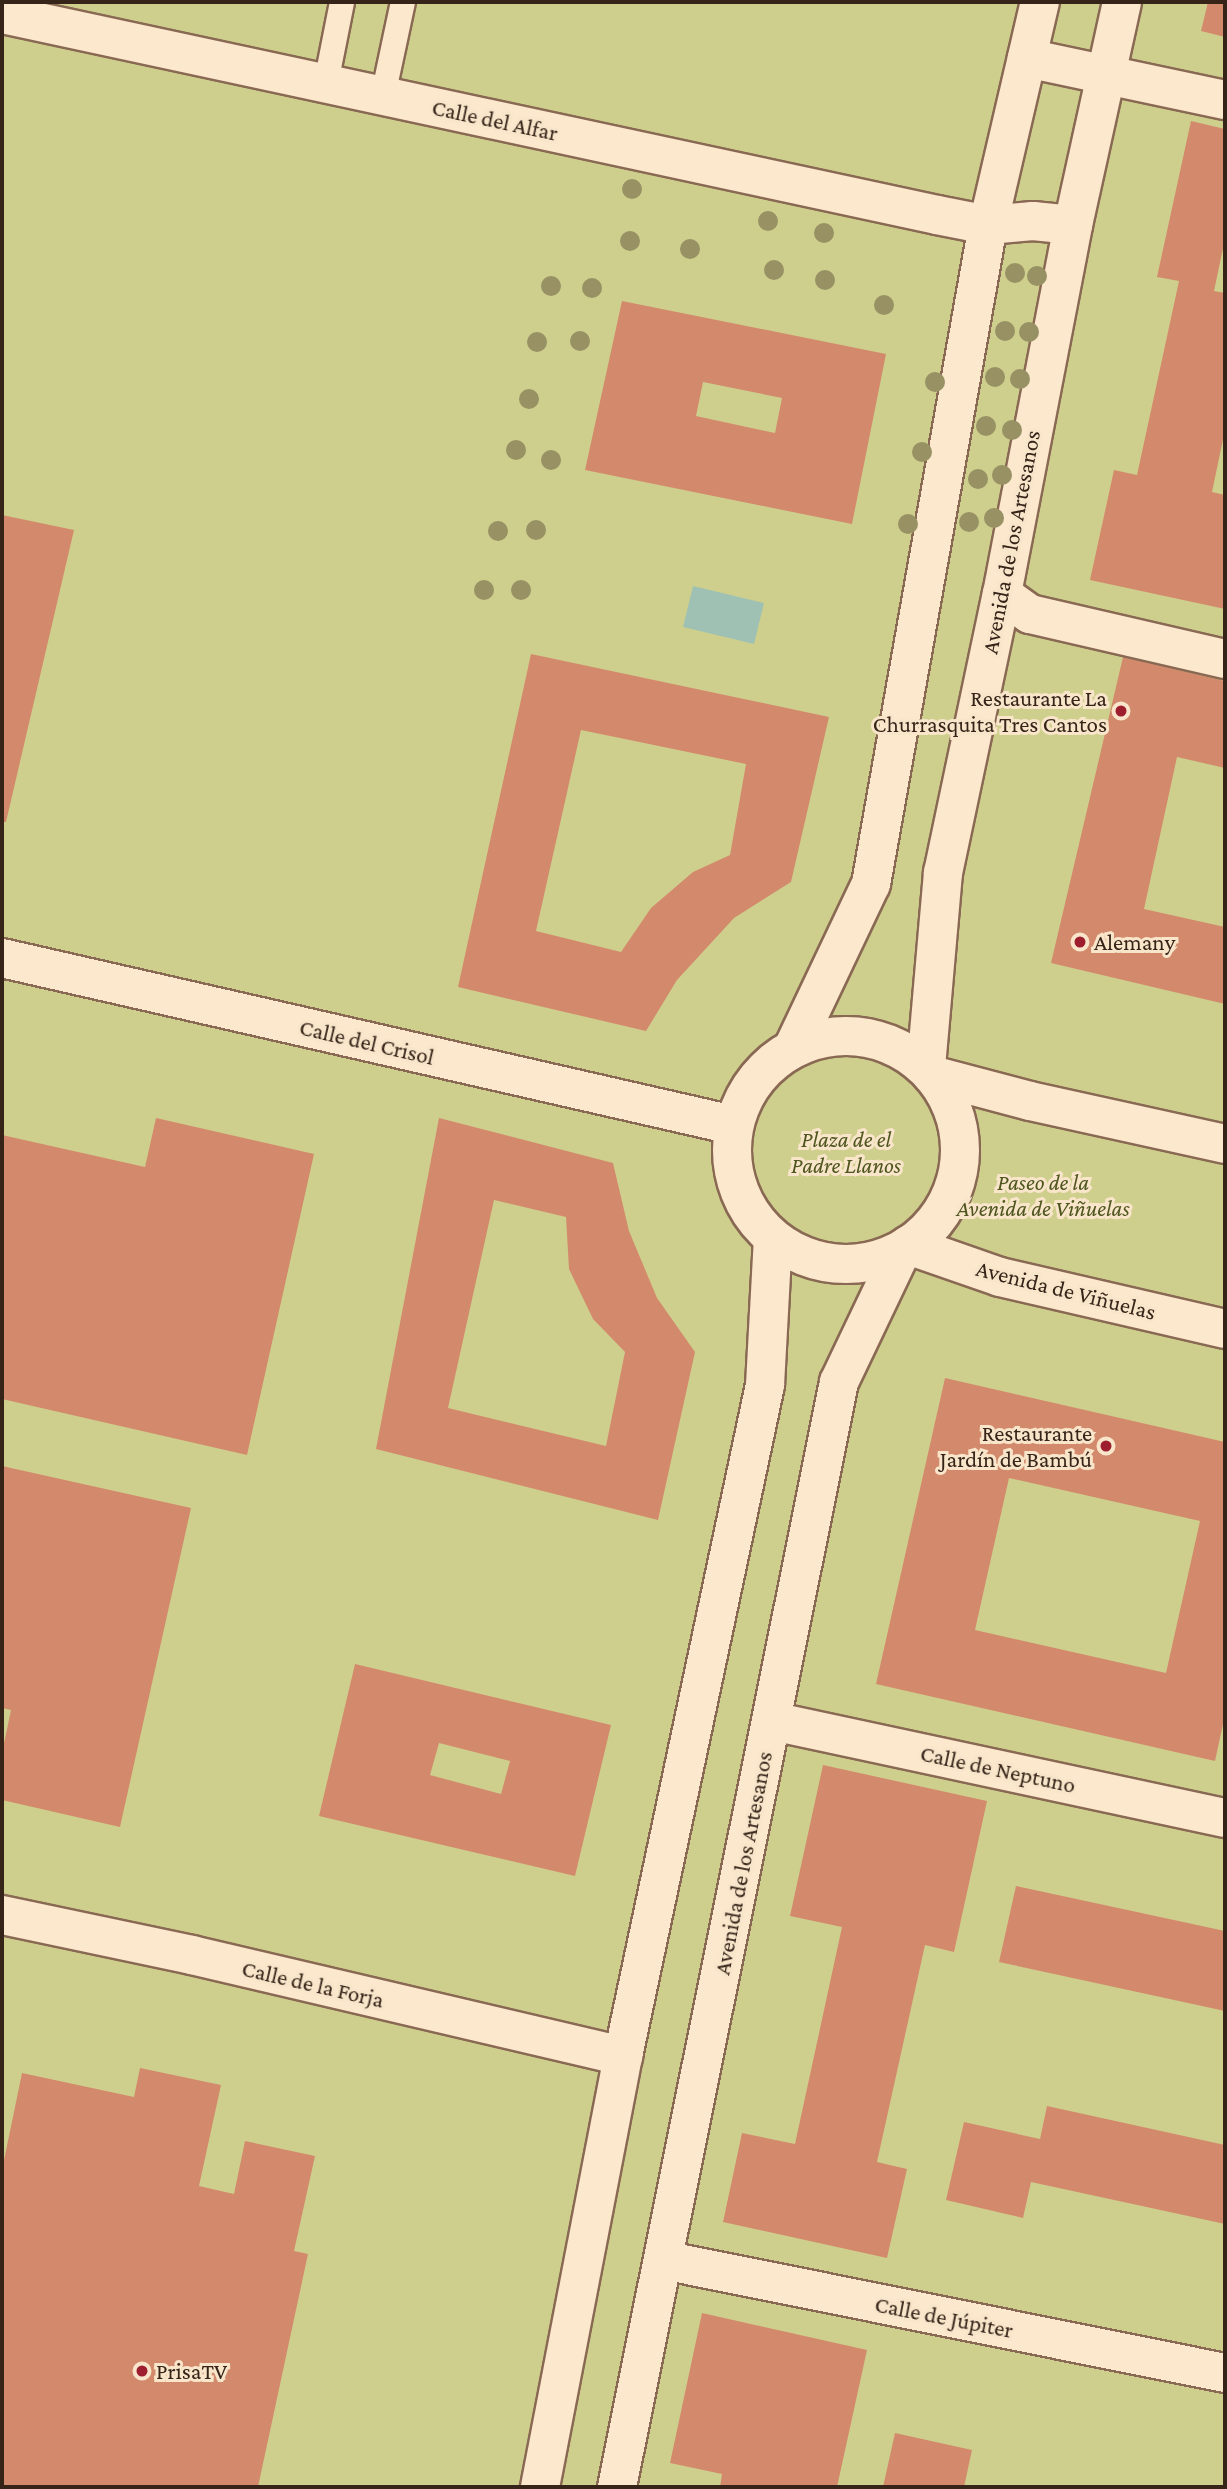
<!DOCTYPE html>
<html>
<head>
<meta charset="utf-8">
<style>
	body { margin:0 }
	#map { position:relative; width:1227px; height:2489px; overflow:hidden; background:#f1daba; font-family:"Crimson Pro",serif }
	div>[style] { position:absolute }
	.green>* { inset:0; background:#cfcf8d }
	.water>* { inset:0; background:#9fc1b3 }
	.building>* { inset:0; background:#d38a6c }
	.roads { filter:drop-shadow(2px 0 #896953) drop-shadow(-2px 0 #896953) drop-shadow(0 2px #896953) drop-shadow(0 -2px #896953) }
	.lane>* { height:24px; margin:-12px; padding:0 12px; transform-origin:12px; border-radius:12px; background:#fce8cd }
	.street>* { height:38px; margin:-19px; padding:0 19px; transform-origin:19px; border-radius:19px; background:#fce8cd }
	.street>.ring { margin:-19px; padding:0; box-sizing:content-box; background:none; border:38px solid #fce8cd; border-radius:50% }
	.trees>* { width:20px; height:20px; margin:-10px; border-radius:50%; background:#979164 }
	.dots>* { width:19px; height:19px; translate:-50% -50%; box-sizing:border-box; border:4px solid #f8e5ca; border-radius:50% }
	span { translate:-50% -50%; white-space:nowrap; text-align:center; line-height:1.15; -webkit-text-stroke:6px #f8e5ca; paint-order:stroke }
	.street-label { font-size:23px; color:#362419 }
	.poi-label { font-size:23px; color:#362419 }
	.right { translate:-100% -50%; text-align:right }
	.left { translate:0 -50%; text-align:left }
	.park-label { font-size:23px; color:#4e551e; font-style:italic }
	.frame { position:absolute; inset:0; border:4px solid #362419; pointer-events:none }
</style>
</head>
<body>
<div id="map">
	<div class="green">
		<i style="clip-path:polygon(2px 2px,1225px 2px,1225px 2487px,2px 2487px)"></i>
	</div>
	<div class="water">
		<i style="clip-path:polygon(693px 586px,764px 603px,754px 644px,683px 627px)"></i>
	</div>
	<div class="building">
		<i style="clip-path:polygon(1208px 2px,1225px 2px,1225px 37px,1201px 31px)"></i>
		<i style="clip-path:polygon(1191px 121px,1225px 129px,1225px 239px,1214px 291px,1225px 293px,1225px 430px,1212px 492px,1225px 495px,1225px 609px,1090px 580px,1114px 470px,1137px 475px,1179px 281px,1157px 277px)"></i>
		<i style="clip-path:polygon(evenodd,622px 301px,886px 354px,852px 524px,585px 470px,622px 301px,703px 382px,782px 398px,775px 433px,696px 416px,703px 382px)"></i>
		<i style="clip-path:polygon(2px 515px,74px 530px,6px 822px,2px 822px)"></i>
		<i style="clip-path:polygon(evenodd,531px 654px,829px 717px,791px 882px,734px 918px,677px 980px,646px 1031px,458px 987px,531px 654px,581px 730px,746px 764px,730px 855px,693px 872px,651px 908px,621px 952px,536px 931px,581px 730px)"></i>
		<i style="clip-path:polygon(1123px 657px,1225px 681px,1225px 768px,1177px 757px,1144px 909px,1225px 927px,1225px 1004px,1051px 963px)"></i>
		<i style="clip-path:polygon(156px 1118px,314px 1154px,247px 1455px,2px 1399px,2px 1135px,145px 1167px)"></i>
		<i style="clip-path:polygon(evenodd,439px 1118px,613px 1163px,629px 1231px,657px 1298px,695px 1352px,658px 1520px,376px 1449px,439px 1118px,494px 1200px,566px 1217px,569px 1269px,593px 1319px,625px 1352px,606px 1446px,448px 1408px,494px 1200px)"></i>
		<i style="clip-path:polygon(evenodd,945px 1378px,1225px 1442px,1225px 1715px,1215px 1761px,876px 1684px,945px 1378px,1009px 1478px,1200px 1521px,1166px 1673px,975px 1630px,1009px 1478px)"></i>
		<i style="clip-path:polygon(2px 1466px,191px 1508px,120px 1827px,2px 1800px,2px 1753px,11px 1710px,2px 1708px)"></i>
		<i style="clip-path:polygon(evenodd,355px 1664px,611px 1725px,575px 1876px,319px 1816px,355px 1664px,439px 1743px,510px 1761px,501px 1794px,430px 1775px,439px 1743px)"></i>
		<i style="clip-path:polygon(823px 1765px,987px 1801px,954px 1952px,925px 1945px,877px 2162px,907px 2169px,887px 2258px,723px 2222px,742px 2133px,795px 2144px,842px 1927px,790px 1916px)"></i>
		<i style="clip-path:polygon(1016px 1886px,1225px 1931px,1225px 2011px,999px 1962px)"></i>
		<i style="clip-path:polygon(140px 2068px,221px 2085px,199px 2186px,234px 2194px,245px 2141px,315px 2156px,294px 2251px,308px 2254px,258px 2487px,2px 2487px,2px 2170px,22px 2073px,134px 2097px)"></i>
		<i style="clip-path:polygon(1047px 2106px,1225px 2145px,1225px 2224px,1031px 2182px,1023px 2218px,946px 2200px,964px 2122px,1040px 2139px)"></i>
		<i style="clip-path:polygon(702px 2313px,867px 2350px,837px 2487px,720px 2487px,722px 2474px,670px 2463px)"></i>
		<i style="clip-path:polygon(895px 2433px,972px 2450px,964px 2487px,883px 2487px)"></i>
	</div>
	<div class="roads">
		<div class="lane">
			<i style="left:326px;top:83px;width:83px;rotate:-78.8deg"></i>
			<i style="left:383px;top:96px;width:96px;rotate:-78deg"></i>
		</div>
		<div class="street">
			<i style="left:2px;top:14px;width:956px;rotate:12.13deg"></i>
			<i style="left:937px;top:215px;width:52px;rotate:11.1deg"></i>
			<i style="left:988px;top:225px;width:45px;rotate:-5.1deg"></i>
			<i style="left:1033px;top:221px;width:40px;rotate:5.7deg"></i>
			<i style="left:1027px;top:58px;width:202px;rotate:12deg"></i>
			<i style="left:1002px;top:594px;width:34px;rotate:36deg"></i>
			<i style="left:1030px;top:614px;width:200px;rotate:13deg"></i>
			<i style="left:2px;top:958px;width:750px;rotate:12.87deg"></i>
			<i class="ring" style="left:732px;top:1036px;width:190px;height:190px"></i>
			<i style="left:793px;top:1048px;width:182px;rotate:-64.6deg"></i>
			<i style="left:871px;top:884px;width:669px;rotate:-79.93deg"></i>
			<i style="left:988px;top:225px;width:229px;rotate:-76.9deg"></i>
			<i style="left:926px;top:1067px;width:195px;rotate:-85deg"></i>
			<i style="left:943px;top:873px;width:285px;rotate:-78.1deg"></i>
			<i style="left:1002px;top:594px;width:376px;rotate:-79.1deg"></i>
			<i style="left:1073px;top:225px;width:228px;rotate:-77.6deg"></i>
			<i style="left:932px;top:1075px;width:101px;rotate:14.9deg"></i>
			<i style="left:1030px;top:1101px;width:200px;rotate:12.4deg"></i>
			<i style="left:908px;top:1245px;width:97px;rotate:19.2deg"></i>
			<i style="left:1000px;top:1277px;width:231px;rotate:13deg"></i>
			<i style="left:772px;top:1721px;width:463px;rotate:12.1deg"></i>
			<i style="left:2px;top:1915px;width:194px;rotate:11.9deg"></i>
			<i style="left:192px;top:1955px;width:443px;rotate:13.2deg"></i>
			<i style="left:663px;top:2260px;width:573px;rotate:11.37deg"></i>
			<i style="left:540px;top:2487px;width:439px;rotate:-79.1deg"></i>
			<i style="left:623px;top:2056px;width:686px;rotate:-78.05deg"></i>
			<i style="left:765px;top:1385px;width:146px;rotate:-86.9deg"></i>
			<i style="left:617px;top:2487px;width:1127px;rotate:-78.64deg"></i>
			<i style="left:839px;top:1382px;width:146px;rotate:-64.5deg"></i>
		</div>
	</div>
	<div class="trees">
		<i style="left:632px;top:189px"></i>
		<i style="left:768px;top:221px"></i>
		<i style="left:824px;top:233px"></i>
		<i style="left:630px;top:241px"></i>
		<i style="left:690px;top:249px"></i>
		<i style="left:774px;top:270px"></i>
		<i style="left:1015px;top:273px"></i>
		<i style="left:1037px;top:276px"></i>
		<i style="left:825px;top:280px"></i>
		<i style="left:551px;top:286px"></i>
		<i style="left:592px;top:288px"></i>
		<i style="left:884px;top:305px"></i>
		<i style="left:1005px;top:331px"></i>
		<i style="left:1029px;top:332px"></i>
		<i style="left:580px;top:341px"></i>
		<i style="left:537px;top:342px"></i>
		<i style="left:995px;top:377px"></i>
		<i style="left:1020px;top:379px"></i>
		<i style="left:935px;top:382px"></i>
		<i style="left:529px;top:399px"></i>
		<i style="left:986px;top:426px"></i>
		<i style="left:1012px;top:430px"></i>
		<i style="left:516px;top:450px"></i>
		<i style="left:922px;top:452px"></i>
		<i style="left:551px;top:460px"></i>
		<i style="left:1002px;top:475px"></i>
		<i style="left:978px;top:479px"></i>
		<i style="left:994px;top:518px"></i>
		<i style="left:969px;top:522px"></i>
		<i style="left:908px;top:524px"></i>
		<i style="left:536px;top:530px"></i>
		<i style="left:498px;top:531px"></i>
		<i style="left:484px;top:590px"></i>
		<i style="left:521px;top:590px"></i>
	</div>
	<div class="dots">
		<i style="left:1121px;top:711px;background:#9d1e2f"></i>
		<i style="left:1080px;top:942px;background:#9d1e2f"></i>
		<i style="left:1106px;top:1446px;background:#9d1e2f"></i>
		<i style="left:142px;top:2371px;background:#9d1e2f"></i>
	</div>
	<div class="street-label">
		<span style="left:495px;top:120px;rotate:12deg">Calle del Alfar</span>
		<span style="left:1011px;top:542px;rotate:-79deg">Avenida de los Artesanos</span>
		<span style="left:367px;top:1042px;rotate:13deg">Calle del Crisol</span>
		<span style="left:1066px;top:1290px;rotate:14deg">Avenida de Viñuelas</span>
		<span style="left:998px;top:1769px;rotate:12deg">Calle de Neptuno</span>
		<span style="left:743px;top:1863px;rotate:-79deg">Avenida de los Artesanos</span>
		<span style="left:313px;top:1984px;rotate:13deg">Calle de la Forja</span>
		<span style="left:944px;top:2317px;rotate:11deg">Calle de Júpiter</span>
	</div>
	<div class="poi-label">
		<span class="right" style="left:1107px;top:711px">Restaurante La<br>Churrasquita Tres Cantos</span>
		<span class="left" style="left:1094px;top:942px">Alemany</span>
		<span class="right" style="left:1092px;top:1446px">Restaurante<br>Jardín de Bambú</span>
		<span class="left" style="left:156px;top:2371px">PrisaTV</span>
	</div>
	<div class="park-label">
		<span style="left:846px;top:1152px">Plaza de el<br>Padre Llanos</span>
		<span style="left:1043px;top:1195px">Paseo de la<br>Avenida de Viñuelas</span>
	</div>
	<div class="frame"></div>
</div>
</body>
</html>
